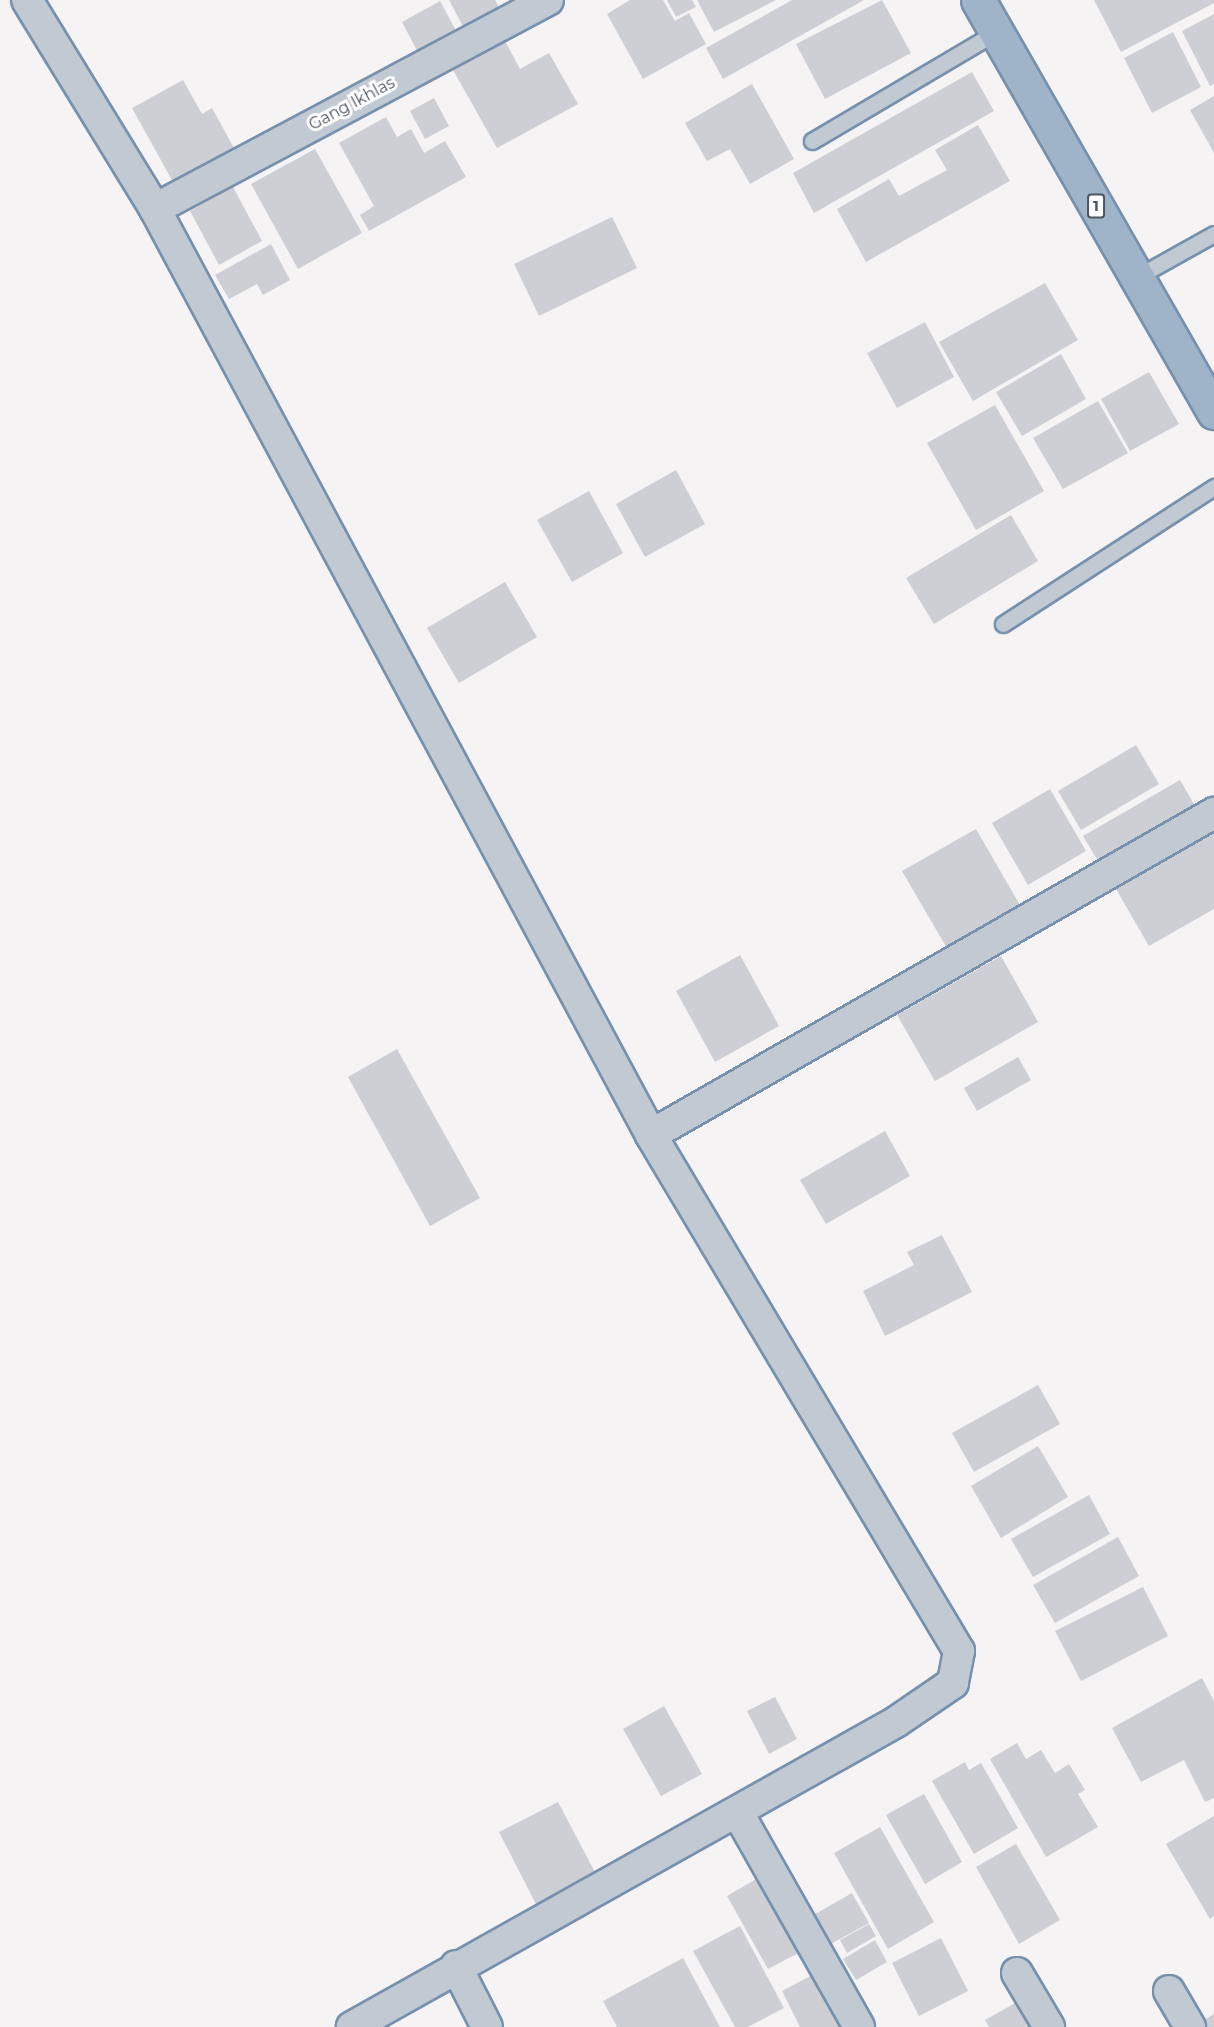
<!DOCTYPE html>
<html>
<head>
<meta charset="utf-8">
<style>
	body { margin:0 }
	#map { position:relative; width:1214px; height:2027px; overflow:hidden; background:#f5f3f3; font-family:Montserrat,sans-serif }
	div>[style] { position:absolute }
	.building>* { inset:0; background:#cdcfd5 }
	.roads { filter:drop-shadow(2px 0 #7690ad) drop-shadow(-2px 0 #7690ad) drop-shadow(0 2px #7690ad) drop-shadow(0 -2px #7690ad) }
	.service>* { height:15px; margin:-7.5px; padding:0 7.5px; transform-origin:7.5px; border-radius:7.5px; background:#c1cad2 }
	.minor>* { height:30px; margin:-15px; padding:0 15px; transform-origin:15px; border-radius:15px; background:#c1cad2 }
	.trunk>* { height:33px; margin:-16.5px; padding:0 16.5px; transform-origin:16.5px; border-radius:16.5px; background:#9fb4c9 }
	span { translate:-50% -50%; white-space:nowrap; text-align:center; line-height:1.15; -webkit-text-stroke:6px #fff; paint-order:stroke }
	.shield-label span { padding:2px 4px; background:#fff; border:2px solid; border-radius:4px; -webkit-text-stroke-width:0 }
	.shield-label { font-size:15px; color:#4a5661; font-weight:700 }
	.street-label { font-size:16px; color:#4a5661 }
</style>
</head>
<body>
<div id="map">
	<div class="building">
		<i style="clip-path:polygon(449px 0,495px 0,507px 21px,471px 41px)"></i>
		<i style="clip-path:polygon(630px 0,663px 0,675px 21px,689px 13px,706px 44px,643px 79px,607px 14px)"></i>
		<i style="clip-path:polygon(667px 0,692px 0,696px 7px,676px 17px)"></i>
		<i style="clip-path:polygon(697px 0,776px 0,714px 32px)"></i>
		<i style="clip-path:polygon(792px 0,864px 0,723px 79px,706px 48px)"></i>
		<i style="clip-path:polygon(882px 0,911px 53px,825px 99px,796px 44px)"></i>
		<i style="clip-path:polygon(1094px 0,1214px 0,1214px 3px,1121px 52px)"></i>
		<i style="clip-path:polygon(440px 1px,460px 38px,421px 58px,402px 22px)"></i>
		<i style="clip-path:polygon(1214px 14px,1214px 84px,1210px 86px,1182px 31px)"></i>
		<i style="clip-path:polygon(1173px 32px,1201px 87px,1152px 113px,1124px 58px)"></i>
		<i style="clip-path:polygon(505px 41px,520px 69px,549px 53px,578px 104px,497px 148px,453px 70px)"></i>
		<i style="clip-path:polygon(972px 72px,994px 111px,814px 213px,793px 173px)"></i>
		<i style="clip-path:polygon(183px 80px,202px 114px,212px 108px,239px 157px,178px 191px,132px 108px)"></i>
		<i style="clip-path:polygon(752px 84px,794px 159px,750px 184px,730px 149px,707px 161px,685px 123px)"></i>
		<i style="clip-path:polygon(1214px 96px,1214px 153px,1190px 110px)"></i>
		<i style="clip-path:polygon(434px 98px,449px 126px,425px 139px,410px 111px)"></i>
		<i style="clip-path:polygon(386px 117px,397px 137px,411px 129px,424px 153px,445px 141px,466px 177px,369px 231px,360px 215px,374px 206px,339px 143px)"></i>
		<i style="clip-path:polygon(978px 125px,1010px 181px,866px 262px,837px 209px,889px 179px,899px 196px,947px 170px,935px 150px)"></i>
		<i style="clip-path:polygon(315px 149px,362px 233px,298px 269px,251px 184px)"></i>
		<i style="clip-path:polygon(233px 187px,262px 241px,219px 265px,190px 211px)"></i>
		<i style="clip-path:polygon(612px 217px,637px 268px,539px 316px,514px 264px)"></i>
		<i style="clip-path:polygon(271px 244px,290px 280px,263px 295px,257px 284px,229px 299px,215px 275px)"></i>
		<i style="clip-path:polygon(1045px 283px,1078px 340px,973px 401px,939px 342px)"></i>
		<i style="clip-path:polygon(925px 322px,954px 377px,897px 408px,867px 353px)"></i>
		<i style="clip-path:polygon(1061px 354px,1086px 399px,1022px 436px,996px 392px)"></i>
		<i style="clip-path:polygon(1149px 372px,1179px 424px,1130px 451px,1101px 399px)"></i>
		<i style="clip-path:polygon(1098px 401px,1128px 453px,1063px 489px,1033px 438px)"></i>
		<i style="clip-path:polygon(995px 405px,1044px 491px,976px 530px,927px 443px)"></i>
		<i style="clip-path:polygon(676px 470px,705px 524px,645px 557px,616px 504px)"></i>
		<i style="clip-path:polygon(589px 491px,623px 553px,572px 582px,537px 520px)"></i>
		<i style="clip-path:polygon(1011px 515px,1038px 561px,934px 624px,906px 578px)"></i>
		<i style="clip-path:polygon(505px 582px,537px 637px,459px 683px,427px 628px)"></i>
		<i style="clip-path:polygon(1136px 745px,1159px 784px,1081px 830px,1058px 791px)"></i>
		<i style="clip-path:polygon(1180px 780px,1202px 818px,1105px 873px,1083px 836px)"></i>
		<i style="clip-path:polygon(1050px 789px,1086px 851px,1028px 885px,992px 823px)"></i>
		<i style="clip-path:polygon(976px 829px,1021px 907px,948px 950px,902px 871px)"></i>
		<i style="clip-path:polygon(1214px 833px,1214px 909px,1149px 946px,1116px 889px)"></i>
		<i style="clip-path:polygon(740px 955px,779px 1026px,715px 1062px,676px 991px)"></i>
		<i style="clip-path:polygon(1001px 956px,1038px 1022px,935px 1081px,897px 1015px)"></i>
		<i style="clip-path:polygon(397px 1049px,480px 1198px,430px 1226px,348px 1077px)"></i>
		<i style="clip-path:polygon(1018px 1057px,1031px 1080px,977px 1111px,964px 1088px)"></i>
		<i style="clip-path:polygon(885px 1131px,910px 1176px,826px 1224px,800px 1180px)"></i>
		<i style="clip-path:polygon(942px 1235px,972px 1292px,885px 1336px,863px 1291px,914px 1265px,907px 1252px)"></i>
		<i style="clip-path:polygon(1038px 1385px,1060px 1424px,974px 1472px,952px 1433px)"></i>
		<i style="clip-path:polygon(1038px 1446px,1068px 1497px,1001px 1538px,971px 1486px)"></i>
		<i style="clip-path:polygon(1089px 1495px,1110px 1534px,1033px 1577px,1011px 1539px)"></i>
		<i style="clip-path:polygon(1118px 1537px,1139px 1576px,1055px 1623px,1033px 1585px)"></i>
		<i style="clip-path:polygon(1143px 1587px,1168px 1636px,1081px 1681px,1055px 1631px)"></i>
		<i style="clip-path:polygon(1202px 1678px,1214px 1701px,1214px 1798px,1205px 1802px,1184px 1760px,1141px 1782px,1112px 1728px)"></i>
		<i style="clip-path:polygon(775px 1697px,797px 1739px,769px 1754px,747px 1711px)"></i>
		<i style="clip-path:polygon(664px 1706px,702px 1774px,661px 1796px,623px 1729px)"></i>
		<i style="clip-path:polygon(1017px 1743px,1026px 1759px,1041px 1750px,1055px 1773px,1069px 1764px,1085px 1790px,1078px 1794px,1098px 1827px,1046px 1857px,990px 1759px)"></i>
		<i style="clip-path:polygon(965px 1762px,969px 1770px,981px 1763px,1018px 1828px,974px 1854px,932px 1781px)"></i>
		<i style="clip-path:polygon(924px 1794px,962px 1862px,925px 1884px,886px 1815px)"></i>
		<i style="clip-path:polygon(558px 1802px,597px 1876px,537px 1906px,499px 1832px)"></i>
		<i style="clip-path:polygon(1214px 1816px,1214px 1916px,1210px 1919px,1166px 1844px)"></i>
		<i style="clip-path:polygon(880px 1827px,934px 1922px,888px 1949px,834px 1853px)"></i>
		<i style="clip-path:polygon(1016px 1844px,1060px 1920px,1019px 1944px,976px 1867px)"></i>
		<i style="clip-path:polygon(765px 1874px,806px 1949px,768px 1969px,727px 1896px)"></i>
		<i style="clip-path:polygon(852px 1893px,869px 1923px,820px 1950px,803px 1921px)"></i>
		<i style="clip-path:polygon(869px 1924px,876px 1936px,847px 1953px,840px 1940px)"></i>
		<i style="clip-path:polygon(740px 1926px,784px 2008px,748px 2027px,735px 2027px,693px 1951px)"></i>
		<i style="clip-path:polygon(941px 1938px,968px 1991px,919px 2016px,892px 1963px)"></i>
		<i style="clip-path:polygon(875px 1940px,887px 1962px,856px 1980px,843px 1959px)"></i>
		<i style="clip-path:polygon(683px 1958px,720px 2027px,617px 2027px,603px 2001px)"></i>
		<i style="clip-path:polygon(820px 1971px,848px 2027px,800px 2027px,782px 1991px)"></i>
		<i style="clip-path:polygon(1026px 1997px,1042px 2027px,989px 2027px,985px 2020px)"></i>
		<i style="clip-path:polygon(1214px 2014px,1214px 2027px,1204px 2027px,1201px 2022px)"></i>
	</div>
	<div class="roads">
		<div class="service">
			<i style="left:812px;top:141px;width:214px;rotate:-30.6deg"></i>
			<i style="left:1137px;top:277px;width:88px;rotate:-29.2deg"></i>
			<i style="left:1003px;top:624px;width:252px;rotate:-33deg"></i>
		</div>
		<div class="minor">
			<i style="left:27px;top:0;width:245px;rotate:58.5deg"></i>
			<i style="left:155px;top:209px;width:1050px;rotate:61.82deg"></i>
			<i style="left:651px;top:1135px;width:601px;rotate:59.17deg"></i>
			<i style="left:959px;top:1651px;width:33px;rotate:101deg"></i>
			<i style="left:953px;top:1683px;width:69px;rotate:145.6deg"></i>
			<i style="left:896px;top:1722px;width:624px;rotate:150.72deg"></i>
			<i style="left:155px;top:209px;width:445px;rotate:-28deg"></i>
			<i style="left:651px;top:1135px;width:649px;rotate:-29.77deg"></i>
			<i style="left:738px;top:1813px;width:246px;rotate:60.5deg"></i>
			<i style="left:456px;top:1966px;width:68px;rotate:63.1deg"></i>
			<i style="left:1017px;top:1973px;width:63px;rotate:59.3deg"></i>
			<i style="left:1169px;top:1991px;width:42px;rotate:59.7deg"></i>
		</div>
		<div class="trunk">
			<i style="left:978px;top:0;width:475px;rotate:60.2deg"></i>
		</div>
	</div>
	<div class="shield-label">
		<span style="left:1096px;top:206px">1</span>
	</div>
	<div class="street-label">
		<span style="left:352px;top:104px;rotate:-28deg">Gang Ikhlas</span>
	</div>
</div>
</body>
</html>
